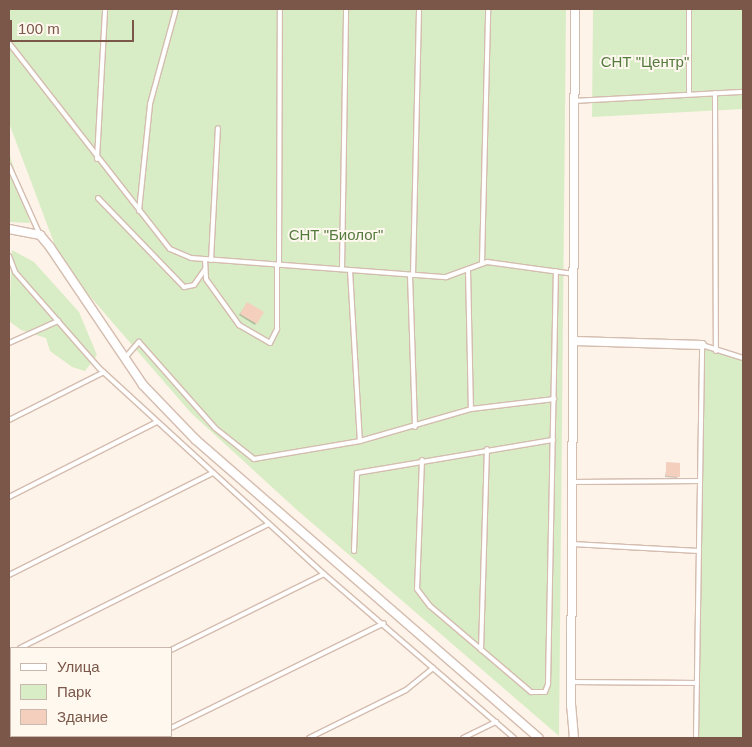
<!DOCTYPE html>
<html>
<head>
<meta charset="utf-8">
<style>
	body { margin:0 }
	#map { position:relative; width:752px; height:747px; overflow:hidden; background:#fef3e8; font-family:Arial,sans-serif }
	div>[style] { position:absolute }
	.green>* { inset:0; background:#d8edc5 }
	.shadow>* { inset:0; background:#0003 }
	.building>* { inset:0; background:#f5cfbe }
	.roads { filter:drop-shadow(1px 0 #d4bcaf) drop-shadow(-1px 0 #d4bcaf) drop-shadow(0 1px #d4bcaf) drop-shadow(0 -1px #d4bcaf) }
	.lane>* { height:4px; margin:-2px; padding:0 2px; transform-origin:2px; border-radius:2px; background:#fff }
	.street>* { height:8px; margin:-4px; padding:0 4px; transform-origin:4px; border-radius:4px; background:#fff }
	span { translate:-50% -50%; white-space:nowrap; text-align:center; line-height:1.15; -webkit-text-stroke:4px #fff8ef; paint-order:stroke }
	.park-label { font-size:15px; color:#547a3e }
	.frame { position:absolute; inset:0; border:10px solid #7a5749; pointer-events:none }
	.legend { position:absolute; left:10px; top:647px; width:162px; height:90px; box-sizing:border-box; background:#fff8ef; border:1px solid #cab8ad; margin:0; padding:6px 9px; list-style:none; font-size:15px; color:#7a5749 }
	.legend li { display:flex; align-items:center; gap:10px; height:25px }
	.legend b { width:25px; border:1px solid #cab8ad }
	.scale { position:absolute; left:10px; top:20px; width:124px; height:22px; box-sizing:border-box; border:2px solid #7a5749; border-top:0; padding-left:6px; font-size:15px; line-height:18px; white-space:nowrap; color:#7a5749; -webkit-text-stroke:4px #fff8ef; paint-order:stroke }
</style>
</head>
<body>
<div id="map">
	<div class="green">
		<i style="clip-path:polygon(9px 9px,566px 9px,559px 736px,297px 510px,191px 413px,62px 264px,9px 123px)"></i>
		<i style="clip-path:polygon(593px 9px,743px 9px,743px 109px,592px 117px)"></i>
		<i style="clip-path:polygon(9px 152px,30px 223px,9px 222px)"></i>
		<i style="clip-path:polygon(12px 250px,34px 262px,79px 312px,97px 355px,85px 371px,72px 367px,50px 351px,46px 338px,21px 330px,9px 321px)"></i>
		<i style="clip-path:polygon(702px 345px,743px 358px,743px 738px,693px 738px)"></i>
	</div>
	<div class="shadow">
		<i style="clip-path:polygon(246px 305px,256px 323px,255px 325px,239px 315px)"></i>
		<i style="clip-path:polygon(667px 464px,678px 476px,677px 478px,665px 477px)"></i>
	</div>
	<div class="building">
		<i style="clip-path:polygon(247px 302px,264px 312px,257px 324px,240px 314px)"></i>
		<i style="clip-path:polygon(666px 462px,680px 463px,680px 477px,666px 476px)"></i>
	</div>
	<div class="roads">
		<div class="lane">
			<i style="left:9px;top:43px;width:261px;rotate:52deg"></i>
			<i style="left:170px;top:249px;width:23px;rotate:23deg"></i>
			<i style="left:191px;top:258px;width:256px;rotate:4.3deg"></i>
			<i style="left:446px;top:277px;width:44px;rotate:-20.1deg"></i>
			<i style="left:487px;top:262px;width:88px;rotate:7.9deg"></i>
			<i style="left:715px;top:93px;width:258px;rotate:89.8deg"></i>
			<i style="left:689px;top:94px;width:85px;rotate:-90deg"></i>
			<i style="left:575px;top:101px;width:168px;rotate:-3.1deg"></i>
			<i style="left:97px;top:159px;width:150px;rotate:-86.9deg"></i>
			<i style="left:9px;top:166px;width:76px;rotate:65.8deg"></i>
			<i style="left:98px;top:198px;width:124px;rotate:46deg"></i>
			<i style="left:184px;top:287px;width:10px;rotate:-11deg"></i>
			<i style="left:194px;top:285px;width:19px;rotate:-55deg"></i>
			<i style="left:139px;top:211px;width:108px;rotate:-84.1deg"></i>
			<i style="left:150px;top:104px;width:98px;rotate:-74.7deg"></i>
			<i style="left:9px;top:256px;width:17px;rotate:69deg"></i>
			<i style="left:15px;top:272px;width:128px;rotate:48.8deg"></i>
			<i style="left:99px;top:368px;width:305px;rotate:42.5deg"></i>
			<i style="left:324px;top:574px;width:251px;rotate:40.8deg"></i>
			<i style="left:205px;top:259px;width:20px;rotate:87deg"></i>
			<i style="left:206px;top:279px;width:57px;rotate:54.3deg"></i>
			<i style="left:239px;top:325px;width:36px;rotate:30deg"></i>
			<i style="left:270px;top:343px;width:16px;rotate:-63deg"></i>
			<i style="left:277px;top:329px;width:64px;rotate:-90deg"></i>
			<i style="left:211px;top:260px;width:132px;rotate:-87deg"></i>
			<i style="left:482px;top:263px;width:254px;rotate:-88.6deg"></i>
			<i style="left:279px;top:265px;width:256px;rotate:-89.8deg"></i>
			<i style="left:342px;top:269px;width:260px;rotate:-89.1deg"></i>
			<i style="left:468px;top:269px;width:140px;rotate:88.8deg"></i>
			<i style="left:350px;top:270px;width:171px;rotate:86.7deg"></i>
			<i style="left:410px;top:275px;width:152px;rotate:88.1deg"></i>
			<i style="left:413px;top:275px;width:266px;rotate:-88.7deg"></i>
			<i style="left:9px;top:343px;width:54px;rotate:-24.2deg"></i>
			<i style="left:124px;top:359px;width:23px;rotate:-49deg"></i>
			<i style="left:139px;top:342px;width:115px;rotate:48.5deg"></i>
			<i style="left:215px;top:428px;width:50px;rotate:38.5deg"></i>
			<i style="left:254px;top:459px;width:108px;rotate:-9.6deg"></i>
			<i style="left:360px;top:441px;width:116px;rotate:-16.1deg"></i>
			<i style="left:471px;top:409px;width:84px;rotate:-6.9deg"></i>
			<i style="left:9px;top:420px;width:106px;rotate:-26.8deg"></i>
			<i style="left:422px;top:460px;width:129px;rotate:92.2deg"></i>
			<i style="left:417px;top:589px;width:21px;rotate:53deg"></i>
			<i style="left:430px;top:606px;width:133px;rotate:40.4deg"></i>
			<i style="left:531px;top:692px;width:14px"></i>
			<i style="left:545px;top:692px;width:9px;rotate:-69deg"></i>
			<i style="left:548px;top:684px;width:413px;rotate:-88.9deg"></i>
			<i style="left:573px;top:482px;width:127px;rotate:-0.5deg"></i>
			<i style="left:9px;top:497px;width:166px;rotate:-26.9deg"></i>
			<i style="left:572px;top:544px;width:127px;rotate:3.2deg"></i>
			<i style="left:354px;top:551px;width:78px;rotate:-87.8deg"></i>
			<i style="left:357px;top:473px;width:199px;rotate:-9.6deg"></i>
			<i style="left:9px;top:575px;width:228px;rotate:-26.6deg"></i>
			<i style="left:20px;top:648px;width:278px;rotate:-26.5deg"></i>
			<i style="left:171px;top:650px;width:171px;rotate:-26.4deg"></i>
			<i style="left:481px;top:650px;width:201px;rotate:-88.3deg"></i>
			<i style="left:9px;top:654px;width:2px;rotate:-27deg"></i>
			<i style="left:571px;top:682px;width:126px;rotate:0.5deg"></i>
			<i style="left:171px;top:728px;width:237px;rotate:-26.2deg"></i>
			<i style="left:9px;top:730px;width:2px;rotate:-27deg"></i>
			<i style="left:151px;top:738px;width:5px;rotate:-22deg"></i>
			<i style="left:309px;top:738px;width:108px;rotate:-26.3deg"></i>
			<i style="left:406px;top:690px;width:35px;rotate:-39deg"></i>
			<i style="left:463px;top:738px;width:37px;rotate:-26deg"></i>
			<i style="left:696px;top:738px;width:393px;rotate:-89.1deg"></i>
			<i style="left:702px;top:345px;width:43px;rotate:17.6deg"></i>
		</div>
		<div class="street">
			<i style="left:9px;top:229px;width:32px;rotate:11deg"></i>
			<i style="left:40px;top:235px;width:16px;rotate:50deg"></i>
			<i style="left:50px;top:247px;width:166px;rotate:56deg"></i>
			<i style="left:143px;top:385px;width:76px;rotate:46.1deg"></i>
			<i style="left:196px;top:440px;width:454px;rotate:41deg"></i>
			<i style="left:575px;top:341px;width:127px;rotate:1.8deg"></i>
			<i style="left:574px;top:738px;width:32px;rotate:-95deg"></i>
			<i style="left:571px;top:706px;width:697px;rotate:-89.67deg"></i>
		</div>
	</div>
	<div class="park-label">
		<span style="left:645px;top:62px">СНТ "Центр"</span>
		<span style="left:336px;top:235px">СНТ "Биолог"</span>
	</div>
	<div class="frame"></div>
	<ul class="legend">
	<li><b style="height:6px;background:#fff"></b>Улица</li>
	<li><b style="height:14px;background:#d8edc5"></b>Парк</li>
	<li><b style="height:14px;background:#f5cfbe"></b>Здание</li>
	</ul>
	<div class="scale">100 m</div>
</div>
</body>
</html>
